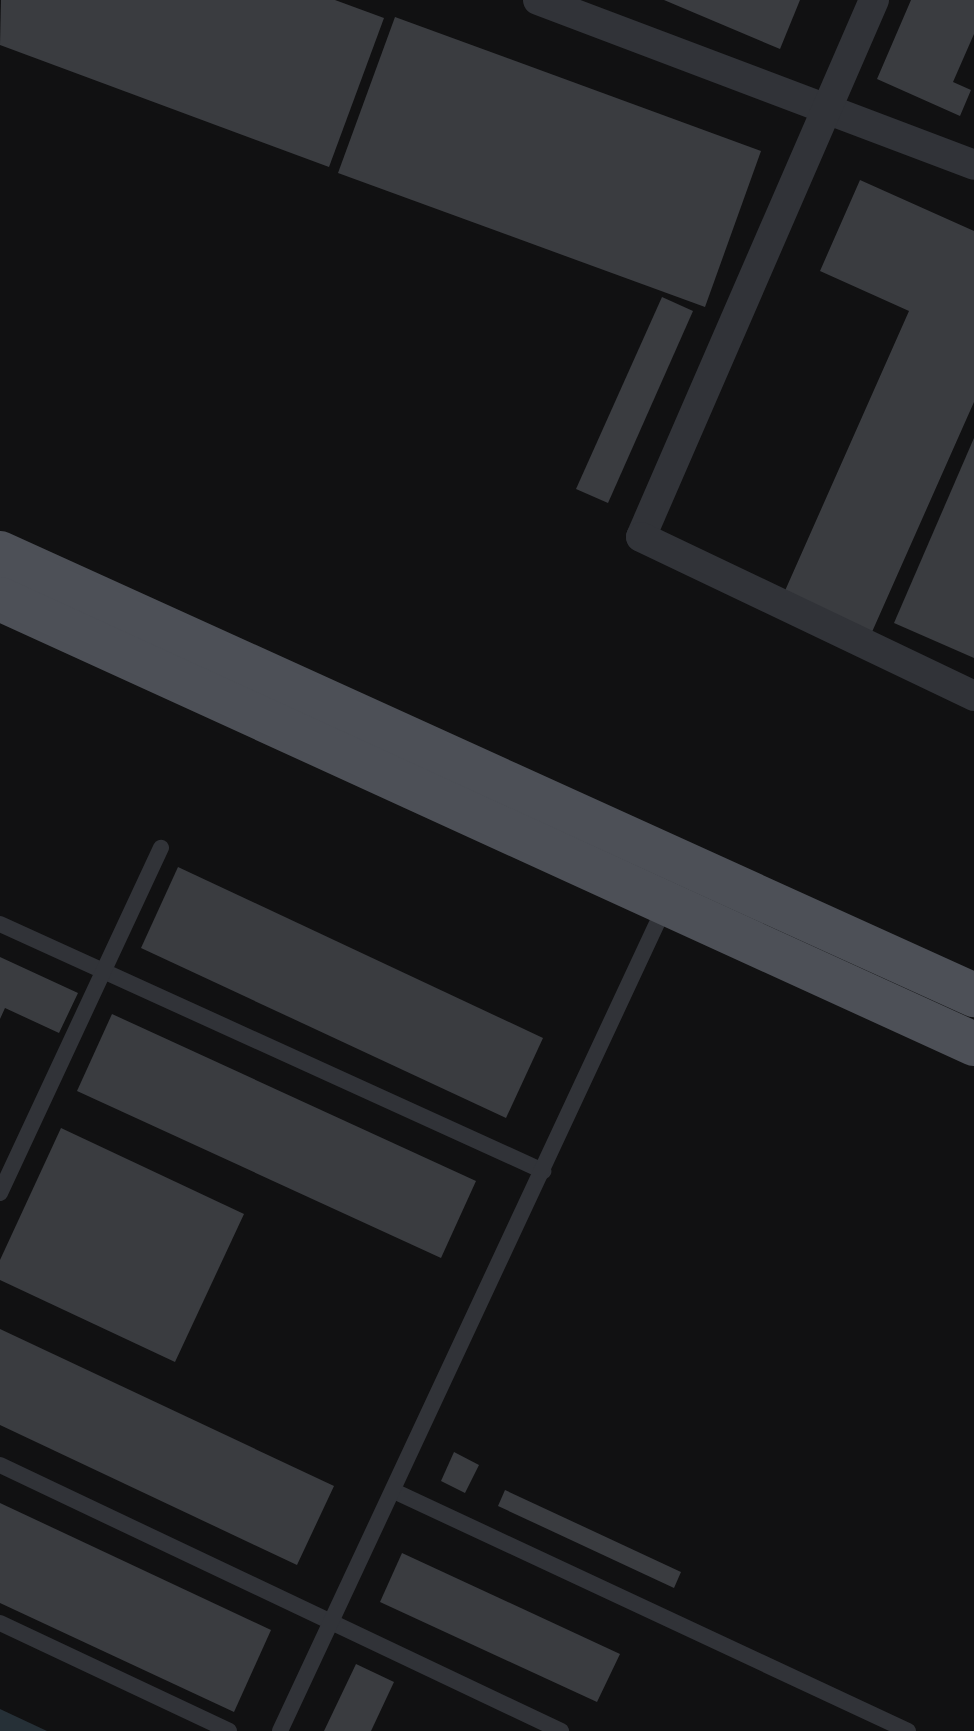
<!DOCTYPE html>
<html>
<head>
<meta charset="utf-8">
<style>
	body { margin:0 }
	#map { position:relative; width:974px; height:1731px; overflow:hidden; background:#111112; font-family:Ubuntu,sans-serif }
	div>[style] { position:absolute }
	.water>* { inset:0; background:#263037 }
	.building>* { inset:0; background:#3a3c40 }
	.service>* { height:16px; margin:-8px; padding:0 8px; transform-origin:8px; border-radius:8px; background:#313338 }
	.minor>* { height:30px; margin:-15px; padding:0 15px; transform-origin:15px; border-radius:15px; background:#313338 }
	.primary>* { height:44px; margin:-22px; padding:0 22px; transform-origin:22px; border-radius:22px; background:#4d5057 }
	span { translate:-50% -50%; white-space:nowrap; text-align:center; line-height:1.15; -webkit-text-stroke:6px #0c0c0d; paint-order:stroke }
</style>
</head>
<body>
<div id="map">
	<div class="water">
		<i style="clip-path:polygon(0 1709px,47px 1731px,0 1731px)"></i>
	</div>
	<div class="building">
		<i style="clip-path:polygon(1px 0,335px 0,384px 18px,329px 167px,0 45px)"></i>
		<i style="clip-path:polygon(664px 0,800px 0,780px 49px)"></i>
		<i style="clip-path:polygon(911px 0,974px 0,974px 34px,953px 82px,971px 90px,960px 116px,877px 79px)"></i>
		<i style="clip-path:polygon(395px 17px,761px 151px,705px 307px,338px 173px)"></i>
		<i style="clip-path:polygon(860px 180px,974px 231px,974px 402px,872px 632px,784px 593px,909px 311px,820px 271px)"></i>
		<i style="clip-path:polygon(662px 297px,693px 311px,608px 503px,576px 489px)"></i>
		<i style="clip-path:polygon(974px 438px,974px 658px,894px 623px)"></i>
		<i style="clip-path:polygon(178px 867px,543px 1038px,506px 1118px,141px 948px)"></i>
		<i style="clip-path:polygon(0 957px,78px 993px,59px 1033px,5px 1008px,0 1019px)"></i>
		<i style="clip-path:polygon(112px 1014px,476px 1181px,441px 1258px,77px 1091px)"></i>
		<i style="clip-path:polygon(61px 1128px,244px 1214px,175px 1362px,0 1280px,0 1260px)"></i>
		<i style="clip-path:polygon(0 1329px,334px 1486px,297px 1565px,0 1425px)"></i>
		<i style="clip-path:polygon(454px 1452px,479px 1465px,465px 1493px,441px 1481px)"></i>
		<i style="clip-path:polygon(505px 1490px,681px 1572px,674px 1588px,498px 1506px)"></i>
		<i style="clip-path:polygon(0 1503px,271px 1630px,234px 1712px,0 1603px)"></i>
		<i style="clip-path:polygon(402px 1553px,620px 1654px,597px 1702px,380px 1602px)"></i>
		<i style="clip-path:polygon(356px 1664px,394px 1682px,371px 1731px,324px 1731px)"></i>
	</div>
	<div class="service">
		<i style="left:0;top:924px;width:597px;rotate:24.46deg"></i>
		<i style="left:0;top:1193px;width:381px;rotate:-65deg"></i>
		<i style="left:0;top:1465px;width:621px;rotate:25.37deg"></i>
		<i style="left:396px;top:1492px;width:565px;rotate:25.02deg"></i>
		<i style="left:0;top:1623px;width:253px;rotate:25.2deg"></i>
		<i style="left:280px;top:1731px;width:910px;rotate:-64.98deg"></i>
	</div>
	<div class="minor">
		<i style="left:538px;top:0;width:466px;rotate:20.7deg"></i>
		<i style="left:874px;top:0;width:585px;rotate:113.46deg"></i>
		<i style="left:641px;top:537px;width:369px;rotate:25.5deg"></i>
	</div>
	<div class="primary">
		<i style="left:0;top:553px;width:1070px;rotate:24.41deg"></i>
		<i style="left:0;top:599px;width:1071px;rotate:24.55deg"></i>
	</div>
</div>
</body>
</html>
